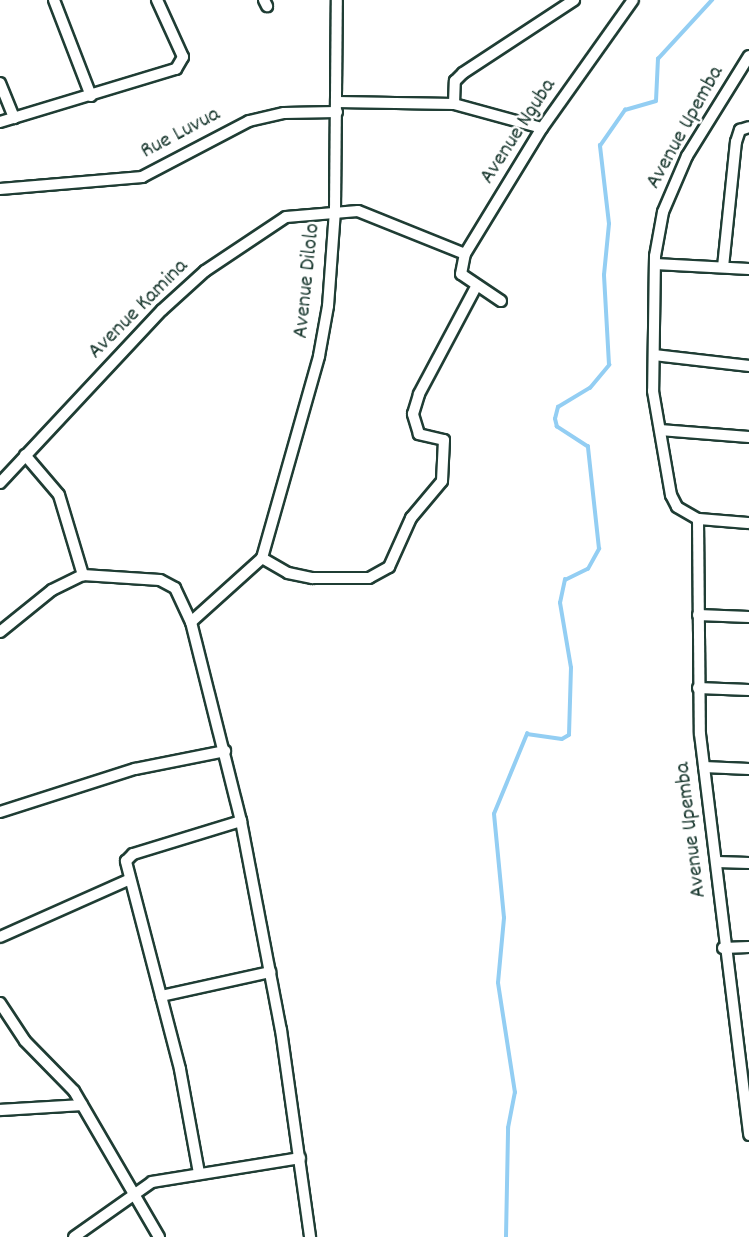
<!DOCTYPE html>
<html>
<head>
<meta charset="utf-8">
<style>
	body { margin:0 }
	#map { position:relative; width:749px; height:1237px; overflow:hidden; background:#fff; font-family:Dekko,sans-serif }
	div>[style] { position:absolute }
	.stream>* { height:3.5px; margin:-1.75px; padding:0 1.75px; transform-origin:1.75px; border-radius:1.75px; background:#93cef3 }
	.roads { filter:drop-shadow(2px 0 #1f3d34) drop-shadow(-2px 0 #1f3d34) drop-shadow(0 2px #1f3d34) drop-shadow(0 -2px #1f3d34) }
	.minor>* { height:10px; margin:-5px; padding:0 5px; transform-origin:5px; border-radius:5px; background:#fff }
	span { translate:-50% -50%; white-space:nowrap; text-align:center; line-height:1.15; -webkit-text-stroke:5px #fff; paint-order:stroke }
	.street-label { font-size:23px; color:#1f3d34 }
</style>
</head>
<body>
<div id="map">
	<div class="stream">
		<i style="left:506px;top:1237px;width:109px;rotate:-88.9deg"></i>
		<i style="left:508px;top:1128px;width:36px;rotate:-79deg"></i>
		<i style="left:515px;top:1093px;width:111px;rotate:-98.8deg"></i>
		<i style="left:498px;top:983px;width:65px;rotate:-84.7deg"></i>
		<i style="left:504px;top:918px;width:104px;rotate:-95.5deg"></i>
		<i style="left:494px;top:814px;width:87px;rotate:-67.6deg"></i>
		<i style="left:527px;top:734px;width:35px;rotate:8deg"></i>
		<i style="left:562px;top:739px;width:8px;rotate:-30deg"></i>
		<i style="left:569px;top:735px;width:67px;rotate:-88.3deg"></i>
		<i style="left:571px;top:668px;width:66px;rotate:-99.6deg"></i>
		<i style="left:560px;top:603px;width:24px;rotate:-78deg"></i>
		<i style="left:565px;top:580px;width:25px;rotate:-26deg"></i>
		<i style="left:588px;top:569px;width:23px;rotate:-61deg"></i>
		<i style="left:599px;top:549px;width:103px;rotate:-96.2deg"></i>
		<i style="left:588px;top:447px;width:37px;rotate:-147deg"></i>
		<i style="left:557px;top:427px;width:8px;rotate:-104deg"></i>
		<i style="left:555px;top:419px;width:12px;rotate:-76deg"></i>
		<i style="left:558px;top:407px;width:37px;rotate:-31deg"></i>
		<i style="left:590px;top:388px;width:30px;rotate:-50deg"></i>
		<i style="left:609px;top:365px;width:90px;rotate:-93.2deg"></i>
		<i style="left:604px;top:275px;width:51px;rotate:-84.4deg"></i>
		<i style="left:609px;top:224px;width:79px;rotate:-96.6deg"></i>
		<i style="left:600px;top:146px;width:44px;rotate:-55.2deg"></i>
		<i style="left:625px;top:110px;width:32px;rotate:-16deg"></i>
		<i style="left:656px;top:101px;width:42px;rotate:-87.3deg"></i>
		<i style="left:658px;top:59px;width:80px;rotate:-47.5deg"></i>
	</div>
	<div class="roads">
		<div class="minor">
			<i style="left:54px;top:0;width:103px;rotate:68.9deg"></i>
			<i style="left:264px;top:0;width:7px;rotate:63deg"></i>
			<i style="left:749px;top:56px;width:118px;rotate:121.8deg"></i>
			<i style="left:687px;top:156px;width:61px;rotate:113.2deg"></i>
			<i style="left:663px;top:212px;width:45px;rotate:100.3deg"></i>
			<i style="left:655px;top:256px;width:135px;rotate:90.8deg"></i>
			<i style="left:653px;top:391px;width:106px;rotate:80.2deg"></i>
			<i style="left:671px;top:495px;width:13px;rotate:63deg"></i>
			<i style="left:677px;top:507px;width:24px;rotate:30deg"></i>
			<i style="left:698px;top:519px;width:51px;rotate:4.5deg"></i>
			<i style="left:0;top:83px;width:38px;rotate:68deg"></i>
			<i style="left:337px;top:102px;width:117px;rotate:1deg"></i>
			<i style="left:454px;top:104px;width:91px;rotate:15.3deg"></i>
			<i style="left:454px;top:104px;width:23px;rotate:-88deg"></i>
			<i style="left:455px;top:81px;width:11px;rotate:-45deg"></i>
			<i style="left:463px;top:73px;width:133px;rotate:-33.3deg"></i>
			<i style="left:0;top:122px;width:184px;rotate:-16.8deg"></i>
			<i style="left:176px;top:69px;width:14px;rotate:-60deg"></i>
			<i style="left:183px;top:57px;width:63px;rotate:-114.5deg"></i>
			<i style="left:0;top:189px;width:143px;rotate:-4.8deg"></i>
			<i style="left:142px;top:177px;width:121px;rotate:-27.6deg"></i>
			<i style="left:249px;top:121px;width:36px;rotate:-13deg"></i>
			<i style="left:284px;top:113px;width:53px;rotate:-1.1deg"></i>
			<i style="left:655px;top:264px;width:94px;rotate:3deg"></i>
			<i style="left:723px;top:267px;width:126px;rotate:-84.1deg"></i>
			<i style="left:736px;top:142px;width:13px;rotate:-72deg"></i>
			<i style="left:740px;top:130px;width:9px;rotate:-18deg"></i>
			<i style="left:501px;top:301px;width:48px;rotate:-146deg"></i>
			<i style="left:461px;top:274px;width:20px;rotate:-79deg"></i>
			<i style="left:465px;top:254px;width:148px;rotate:-58.6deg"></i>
			<i style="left:542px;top:128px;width:157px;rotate:-54.6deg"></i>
			<i style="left:654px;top:355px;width:96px;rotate:6.6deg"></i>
			<i style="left:660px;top:430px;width:89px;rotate:4.5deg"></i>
			<i style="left:25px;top:455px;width:52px;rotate:49.6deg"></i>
			<i style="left:59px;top:495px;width:84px;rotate:73.3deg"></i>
			<i style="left:0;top:483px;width:237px;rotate:-46.9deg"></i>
			<i style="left:162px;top:310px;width:58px;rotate:-42.2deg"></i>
			<i style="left:205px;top:271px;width:97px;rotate:-33.7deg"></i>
			<i style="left:286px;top:217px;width:72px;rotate:-4.8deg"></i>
			<i style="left:358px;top:211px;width:115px;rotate:21.9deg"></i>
			<i style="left:698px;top:519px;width:215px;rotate:89.5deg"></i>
			<i style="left:700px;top:734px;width:404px;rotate:83deg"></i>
			<i style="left:262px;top:558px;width:210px;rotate:-74.2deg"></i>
			<i style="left:319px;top:356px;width:51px;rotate:-79.8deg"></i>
			<i style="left:328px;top:306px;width:96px;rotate:-85.8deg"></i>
			<i style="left:335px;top:210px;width:210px;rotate:-89.5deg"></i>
			<i style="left:262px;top:558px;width:30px;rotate:30deg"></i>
			<i style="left:288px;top:573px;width:25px;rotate:12deg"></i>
			<i style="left:312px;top:578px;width:57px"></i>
			<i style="left:369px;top:578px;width:23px;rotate:-29deg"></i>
			<i style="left:389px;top:567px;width:54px;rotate:-65.8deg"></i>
			<i style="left:411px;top:518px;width:48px;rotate:-50deg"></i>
			<i style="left:442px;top:481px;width:41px;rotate:-87.2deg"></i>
			<i style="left:444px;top:440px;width:26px;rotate:-167deg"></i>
			<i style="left:419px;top:434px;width:21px;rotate:-107deg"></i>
			<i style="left:413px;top:414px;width:21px;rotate:-73deg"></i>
			<i style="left:419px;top:394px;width:123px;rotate:-62deg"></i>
			<i style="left:698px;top:615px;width:51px;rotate:2.2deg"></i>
			<i style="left:191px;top:622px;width:96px;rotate:-42deg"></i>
			<i style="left:0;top:632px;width:67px;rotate:-38.9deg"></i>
			<i style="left:52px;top:590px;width:34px;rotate:-26deg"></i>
			<i style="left:83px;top:575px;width:77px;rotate:3.7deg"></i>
			<i style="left:160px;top:580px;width:17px;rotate:28deg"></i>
			<i style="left:175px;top:588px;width:38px;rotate:65deg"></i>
			<i style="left:191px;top:622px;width:205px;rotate:75.9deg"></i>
			<i style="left:241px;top:821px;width:213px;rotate:79.2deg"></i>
			<i style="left:281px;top:1030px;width:209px;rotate:82deg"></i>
			<i style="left:698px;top:688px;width:51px;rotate:2.2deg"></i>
			<i style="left:704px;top:767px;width:45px;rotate:2.5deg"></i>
			<i style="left:0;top:812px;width:142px;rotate:-17.7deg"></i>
			<i style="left:135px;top:769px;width:92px;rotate:-11.3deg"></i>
			<i style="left:717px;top:862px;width:32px;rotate:2deg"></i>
			<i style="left:0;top:937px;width:142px;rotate:-24deg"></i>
			<i style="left:723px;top:948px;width:26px;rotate:-2deg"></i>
			<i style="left:161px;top:996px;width:112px;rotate:-12.4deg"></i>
			<i style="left:0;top:1003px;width:45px;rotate:56.7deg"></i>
			<i style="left:25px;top:1041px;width:70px;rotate:45.6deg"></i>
			<i style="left:74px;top:1091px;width:169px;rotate:59.8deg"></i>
			<i style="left:0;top:1110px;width:82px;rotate:-3.5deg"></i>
			<i style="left:199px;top:1173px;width:106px;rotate:-100.4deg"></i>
			<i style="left:180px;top:1069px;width:215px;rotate:-104.6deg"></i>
			<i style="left:126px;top:861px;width:10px;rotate:-45deg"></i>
			<i style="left:133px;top:854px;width:113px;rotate:-17deg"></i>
			<i style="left:74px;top:1237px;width:95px;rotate:-35.2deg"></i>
			<i style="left:152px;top:1182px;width:150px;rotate:-9.2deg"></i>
		</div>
	</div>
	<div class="street-label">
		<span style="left:686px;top:128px;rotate:-61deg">Avenue Upemba</span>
		<span style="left:519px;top:132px;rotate:-57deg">Avenue Nguba</span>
		<span style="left:181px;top:134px;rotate:-28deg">Rue Luvua</span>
		<span style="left:308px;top:281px;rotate:-84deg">Avenue Dilolo</span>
		<span style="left:139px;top:310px;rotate:-45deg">Avenue Kamina</span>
		<span style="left:692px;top:830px;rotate:-97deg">Avenue Upemba</span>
	</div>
</div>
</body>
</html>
